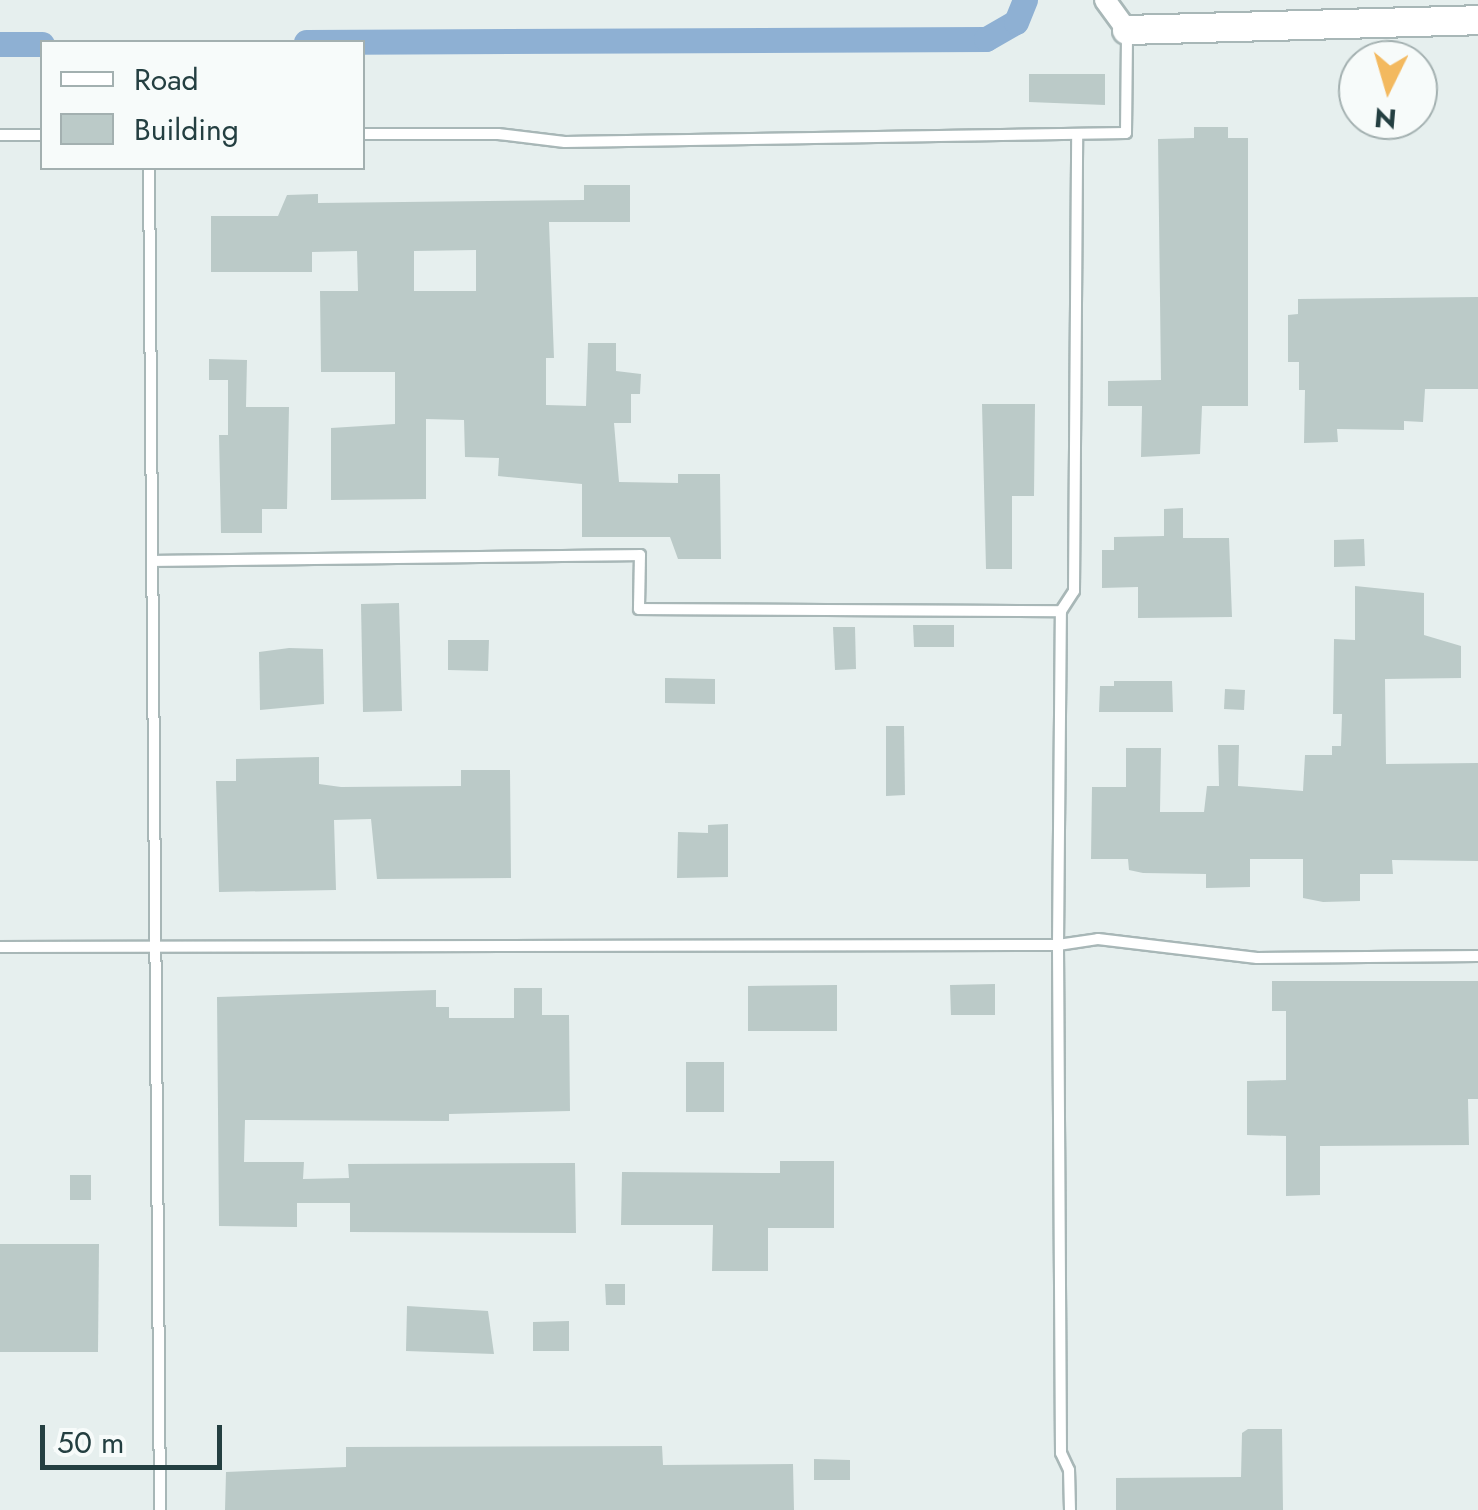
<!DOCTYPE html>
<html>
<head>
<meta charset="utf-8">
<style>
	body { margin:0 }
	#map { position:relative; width:1478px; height:1510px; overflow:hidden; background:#e6efee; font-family:Jost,sans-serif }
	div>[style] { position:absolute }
	.canal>* { height:25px; margin:-12.5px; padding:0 12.5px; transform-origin:12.5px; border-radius:12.5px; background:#8eb0d3 }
	.building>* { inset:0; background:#bbcac8 }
	.roads { filter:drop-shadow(2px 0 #a8b7b7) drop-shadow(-2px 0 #a8b7b7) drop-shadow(0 2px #a8b7b7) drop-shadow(0 -2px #a8b7b7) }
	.lane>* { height:10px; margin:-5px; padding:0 5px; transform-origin:5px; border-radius:5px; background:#fff }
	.street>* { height:20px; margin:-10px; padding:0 10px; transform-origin:10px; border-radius:10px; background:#fff }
	.secondary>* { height:28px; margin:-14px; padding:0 14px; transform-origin:14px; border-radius:14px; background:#fff }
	span { translate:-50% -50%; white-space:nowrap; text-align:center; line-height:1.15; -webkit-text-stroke:8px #f7fbfa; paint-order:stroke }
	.legend { position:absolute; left:40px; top:40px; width:325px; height:130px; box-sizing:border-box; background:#f7fbfa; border:2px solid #a3b0b0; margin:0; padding:12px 18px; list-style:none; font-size:30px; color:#243f41 }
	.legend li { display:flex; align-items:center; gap:20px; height:50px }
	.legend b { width:50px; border:2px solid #a3b0b0 }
	.north { position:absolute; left:1338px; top:40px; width:100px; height:100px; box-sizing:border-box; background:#f7fbfa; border:2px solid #a3b0b0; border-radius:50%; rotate:185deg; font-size:28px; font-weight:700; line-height:40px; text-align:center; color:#243f41 }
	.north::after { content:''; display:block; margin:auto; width:35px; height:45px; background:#f3b95f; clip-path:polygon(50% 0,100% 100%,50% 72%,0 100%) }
	.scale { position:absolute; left:40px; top:1425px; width:182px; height:45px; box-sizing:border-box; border:5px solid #243f41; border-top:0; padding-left:12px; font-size:30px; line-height:35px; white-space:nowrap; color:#243f41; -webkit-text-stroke:8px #f7fbfa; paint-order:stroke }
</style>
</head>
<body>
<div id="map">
	<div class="canal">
		<i style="left:306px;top:42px;width:680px;rotate:-0.25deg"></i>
		<i style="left:986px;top:39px;width:34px;rotate:-30deg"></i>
		<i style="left:1016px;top:22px;width:24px;rotate:-68deg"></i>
		<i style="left:0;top:44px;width:42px"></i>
	</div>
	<div class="building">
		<i style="clip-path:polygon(1029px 74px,1105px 74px,1105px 105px,1029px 102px)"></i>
		<i style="clip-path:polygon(1194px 127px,1228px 127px,1228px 138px,1248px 138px,1248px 406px,1202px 406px,1200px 454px,1141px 457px,1142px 406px,1108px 406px,1108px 381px,1161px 380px,1158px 139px,1194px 138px)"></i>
		<i style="clip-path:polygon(evenodd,584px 185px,630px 185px,630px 222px,549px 222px,554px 358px,546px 358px,546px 405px,586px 406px,588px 343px,616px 343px,616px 371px,641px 374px,640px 394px,631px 394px,631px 423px,614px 423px,619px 482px,678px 483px,678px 474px,720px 474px,721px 559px,678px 559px,670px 537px,582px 537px,582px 484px,498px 476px,499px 458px,465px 457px,464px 420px,426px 419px,426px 499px,331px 500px,331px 428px,395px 424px,395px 372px,321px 372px,320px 291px,358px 291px,357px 251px,312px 252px,312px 272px,211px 272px,211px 216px,278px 216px,287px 195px,318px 194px,318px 203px,584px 200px,584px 185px,476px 250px,476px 291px,414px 291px,414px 251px,476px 250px)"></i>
		<i style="clip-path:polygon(1478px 297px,1478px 389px,1425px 389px,1423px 422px,1404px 421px,1404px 430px,1337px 429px,1338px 442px,1304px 443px,1305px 390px,1299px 390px,1299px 362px,1288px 362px,1288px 315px,1298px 314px,1298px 299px)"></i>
		<i style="clip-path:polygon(209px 359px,247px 360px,246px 407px,289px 407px,287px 509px,262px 509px,262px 533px,221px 533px,219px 435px,228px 435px,228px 380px,209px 380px)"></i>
		<i style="clip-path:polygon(982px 404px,1035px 404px,1034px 496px,1012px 496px,1012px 569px,986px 569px)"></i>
		<i style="clip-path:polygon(1183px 508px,1183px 538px,1229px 538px,1232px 617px,1138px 618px,1138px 587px,1102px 588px,1102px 550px,1114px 550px,1114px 537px,1164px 536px,1164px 509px)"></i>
		<i style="clip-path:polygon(1364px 539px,1365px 566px,1334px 567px,1334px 540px)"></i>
		<i style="clip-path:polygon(1355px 586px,1424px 593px,1424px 635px,1461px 646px,1461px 678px,1385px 679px,1386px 764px,1478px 763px,1478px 861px,1392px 860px,1393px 874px,1360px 874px,1360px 901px,1323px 902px,1303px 898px,1303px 859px,1250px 859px,1250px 887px,1206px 888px,1206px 874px,1143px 873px,1129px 870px,1128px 859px,1091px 859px,1092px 787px,1126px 787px,1126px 748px,1161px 748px,1160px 812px,1204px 812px,1207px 786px,1219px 786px,1218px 745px,1239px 745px,1238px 786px,1303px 791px,1305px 755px,1332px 755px,1332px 746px,1341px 746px,1342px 714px,1333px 714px,1334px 639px,1355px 640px)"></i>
		<i style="clip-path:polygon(399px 603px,402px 711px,363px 712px,361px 604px)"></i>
		<i style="clip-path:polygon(913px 625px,954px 625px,954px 647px,914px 647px)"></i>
		<i style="clip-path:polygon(833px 627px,855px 627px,856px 669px,835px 670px)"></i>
		<i style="clip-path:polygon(448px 640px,489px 640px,488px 671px,448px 670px)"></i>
		<i style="clip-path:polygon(289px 648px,323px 649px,324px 704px,260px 710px,259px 652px)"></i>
		<i style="clip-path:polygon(665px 678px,715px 679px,715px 704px,665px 703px)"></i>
		<i style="clip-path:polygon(1114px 681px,1172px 681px,1173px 712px,1099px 712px,1100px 686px,1114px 686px)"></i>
		<i style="clip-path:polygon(1225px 689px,1245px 690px,1244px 710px,1224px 709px)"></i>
		<i style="clip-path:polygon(886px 726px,904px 726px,905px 795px,886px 796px)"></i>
		<i style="clip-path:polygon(319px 757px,319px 784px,341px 787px,461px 786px,461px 770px,510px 770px,511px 878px,377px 879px,371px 819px,334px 820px,336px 890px,219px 892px,216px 781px,236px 781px,236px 759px)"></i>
		<i style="clip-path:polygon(728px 824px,728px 877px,677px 878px,678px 832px,708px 833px,708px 825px)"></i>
		<i style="clip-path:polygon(1272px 981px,1478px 981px,1478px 1099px,1468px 1099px,1469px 1145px,1320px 1146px,1320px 1195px,1286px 1196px,1286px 1136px,1247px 1135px,1247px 1081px,1286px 1080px,1286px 1011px,1272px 1011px)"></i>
		<i style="clip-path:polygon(995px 984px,995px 1015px,951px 1015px,950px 985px)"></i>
		<i style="clip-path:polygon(837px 985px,837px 1031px,748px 1031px,748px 986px)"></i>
		<i style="clip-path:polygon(514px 988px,542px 988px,542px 1015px,569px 1015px,570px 1111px,449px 1114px,449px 1121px,245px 1120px,244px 1162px,304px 1162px,303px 1179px,349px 1178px,348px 1164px,575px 1163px,576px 1233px,350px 1232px,350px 1203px,297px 1203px,297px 1227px,219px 1226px,217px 997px,436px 990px,436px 1007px,449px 1007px,449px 1018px,514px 1018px)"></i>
		<i style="clip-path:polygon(686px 1062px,724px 1062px,724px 1112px,686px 1112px)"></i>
		<i style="clip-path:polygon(780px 1161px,834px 1161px,834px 1228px,768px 1228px,768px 1271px,712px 1271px,713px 1225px,621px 1225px,622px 1172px,780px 1173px)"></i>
		<i style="clip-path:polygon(70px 1175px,91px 1175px,91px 1200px,70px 1200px)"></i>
		<i style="clip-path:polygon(0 1244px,99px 1244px,98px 1352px,0 1352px)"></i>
		<i style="clip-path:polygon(605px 1284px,625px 1284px,625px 1305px,606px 1305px)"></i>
		<i style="clip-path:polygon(407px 1306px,488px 1311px,494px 1354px,406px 1351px)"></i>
		<i style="clip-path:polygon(569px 1321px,569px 1351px,533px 1351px,533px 1322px)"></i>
		<i style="clip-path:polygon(1248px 1429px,1282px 1429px,1283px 1510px,1116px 1510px,1116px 1478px,1241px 1477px,1242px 1433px)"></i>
		<i style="clip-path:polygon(662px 1446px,663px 1465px,793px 1464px,794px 1510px,225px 1510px,226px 1472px,346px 1467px,346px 1447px)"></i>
		<i style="clip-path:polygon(814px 1459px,850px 1460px,850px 1480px,814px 1480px)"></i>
	</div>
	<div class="roads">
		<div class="lane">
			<i style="left:362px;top:134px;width:136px"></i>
			<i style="left:498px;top:134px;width:67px;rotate:6.8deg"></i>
			<i style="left:565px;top:142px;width:561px;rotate:-0.92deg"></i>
			<i style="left:1126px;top:133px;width:102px;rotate:-89.4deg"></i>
			<i style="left:0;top:135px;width:42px"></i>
			<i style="left:149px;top:168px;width:1342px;rotate:89.53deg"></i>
			<i style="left:154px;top:561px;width:486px;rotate:-0.7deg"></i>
			<i style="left:640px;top:555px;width:54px;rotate:91.1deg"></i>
			<i style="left:639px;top:609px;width:422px;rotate:0.3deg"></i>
			<i style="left:0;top:947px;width:1058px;rotate:-0.11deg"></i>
			<i style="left:1058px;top:945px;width:40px;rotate:-8.5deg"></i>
			<i style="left:1098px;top:939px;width:160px;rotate:6.8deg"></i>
			<i style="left:1257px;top:958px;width:221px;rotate:-0.5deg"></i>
			<i style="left:1070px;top:1510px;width:40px;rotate:-91.4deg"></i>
			<i style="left:1069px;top:1470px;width:19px;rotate:-115deg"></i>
			<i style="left:1061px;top:1453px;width:508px;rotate:-90.34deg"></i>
			<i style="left:1058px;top:945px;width:334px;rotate:-89.5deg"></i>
			<i style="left:1061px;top:611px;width:24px;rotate:-57deg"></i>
			<i style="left:1074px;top:591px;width:457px;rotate:-89.6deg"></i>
		</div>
		<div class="street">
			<i style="left:1105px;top:0;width:37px;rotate:54deg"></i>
		</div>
		<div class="secondary">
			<i style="left:1127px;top:30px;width:351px;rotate:-1.6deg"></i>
		</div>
	</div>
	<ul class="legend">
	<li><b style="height:12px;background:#fff"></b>Road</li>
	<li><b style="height:28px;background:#bbcac8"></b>Building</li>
	</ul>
	<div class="north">N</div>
	<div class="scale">50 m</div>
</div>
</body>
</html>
